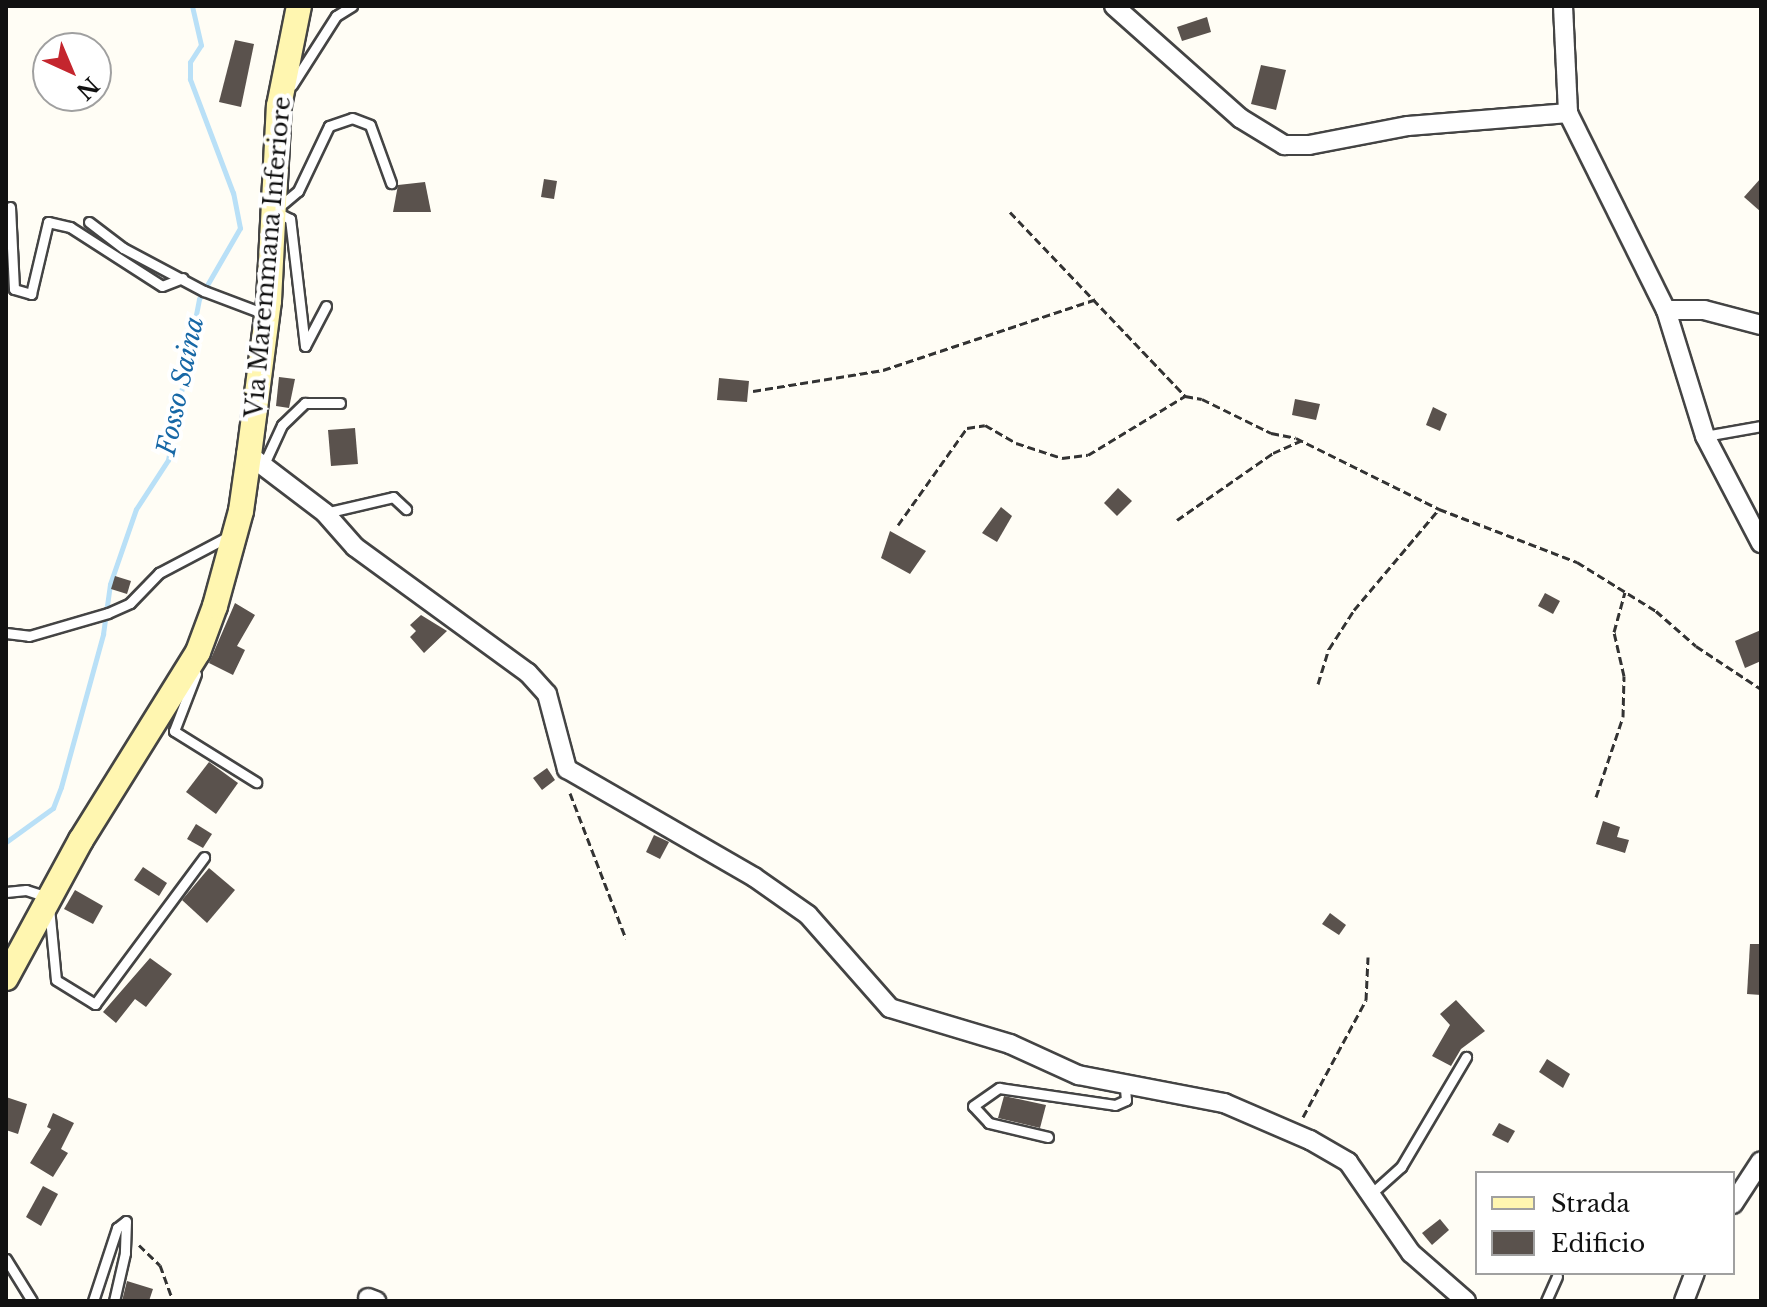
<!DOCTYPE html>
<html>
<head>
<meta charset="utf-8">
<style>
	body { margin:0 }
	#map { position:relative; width:1767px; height:1307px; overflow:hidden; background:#fffdf5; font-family:"Libre Baskerville",serif }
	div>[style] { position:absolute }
	.stream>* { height:5px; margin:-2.5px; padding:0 2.5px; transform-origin:2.5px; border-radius:2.5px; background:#b9e0f7 }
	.building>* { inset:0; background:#5a524d }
	.path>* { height:3px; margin-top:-1.5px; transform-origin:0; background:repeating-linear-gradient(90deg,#333 0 8px,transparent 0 12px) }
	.roads { filter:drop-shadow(2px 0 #444) drop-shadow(-2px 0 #444) drop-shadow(0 2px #444) drop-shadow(0 -2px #444) }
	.lane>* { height:9px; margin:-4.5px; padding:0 4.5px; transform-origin:4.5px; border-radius:4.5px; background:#fff }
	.street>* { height:18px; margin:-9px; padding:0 9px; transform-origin:9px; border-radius:9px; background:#fff }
	.secondary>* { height:24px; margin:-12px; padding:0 12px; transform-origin:12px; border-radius:12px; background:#fff6b0 }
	span { translate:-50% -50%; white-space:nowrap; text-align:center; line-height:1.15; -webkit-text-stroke:8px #fff; paint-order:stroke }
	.street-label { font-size:24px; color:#111 }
	.water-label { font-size:26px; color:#1768a6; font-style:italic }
	.frame { position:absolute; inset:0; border:8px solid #111; pointer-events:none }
	.legend { position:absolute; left:1475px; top:1171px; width:260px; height:104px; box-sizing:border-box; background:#fff; border:2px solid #a0a0a0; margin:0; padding:10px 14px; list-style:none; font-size:24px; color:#111 }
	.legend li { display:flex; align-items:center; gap:16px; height:40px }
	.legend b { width:40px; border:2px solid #a0a0a0 }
	.north { position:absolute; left:32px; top:32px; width:80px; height:80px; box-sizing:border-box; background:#fff; border:2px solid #a0a0a0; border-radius:50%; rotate:136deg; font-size:22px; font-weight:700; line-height:32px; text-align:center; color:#111 }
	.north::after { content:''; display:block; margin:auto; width:28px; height:36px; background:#c4262e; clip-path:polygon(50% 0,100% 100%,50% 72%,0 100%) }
</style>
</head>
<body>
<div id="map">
	<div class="stream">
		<i style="left:6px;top:842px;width:58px;rotate:-35.9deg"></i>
		<i style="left:53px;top:808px;width:22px;rotate:-69deg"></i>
		<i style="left:61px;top:787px;width:159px;rotate:-74.6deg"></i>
		<i style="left:103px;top:634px;width:50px;rotate:-82deg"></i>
		<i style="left:110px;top:584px;width:79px;rotate:-70.9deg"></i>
		<i style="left:136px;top:509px;width:59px;rotate:-56.9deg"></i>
		<i style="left:168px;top:460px;width:164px;rotate:-79.1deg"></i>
		<i style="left:199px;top:299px;width:82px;rotate:-60deg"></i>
		<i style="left:240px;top:228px;width:36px;rotate:-101deg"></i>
		<i style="left:233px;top:193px;width:122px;rotate:-110.7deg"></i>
		<i style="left:190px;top:79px;width:17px;rotate:-90deg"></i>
		<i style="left:190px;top:62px;width:20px;rotate:-57deg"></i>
		<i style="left:201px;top:45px;width:40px;rotate:-103deg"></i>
	</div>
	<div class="building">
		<i style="clip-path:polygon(1207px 17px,1211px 32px,1182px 41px,1177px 27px)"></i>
		<i style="clip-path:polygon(235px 40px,254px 44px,241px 107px,219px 102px)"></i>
		<i style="clip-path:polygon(1261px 65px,1286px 70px,1276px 110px,1251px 104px)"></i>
		<i style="clip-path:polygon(1761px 178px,1761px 212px,1744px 197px)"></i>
		<i style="clip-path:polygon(544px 179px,557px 181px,554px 199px,541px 197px)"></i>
		<i style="clip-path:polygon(425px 182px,431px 212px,393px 212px,398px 185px)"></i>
		<i style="clip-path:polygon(279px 377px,295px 379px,289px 408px,276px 406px)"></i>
		<i style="clip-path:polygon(719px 378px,749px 381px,747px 402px,717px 400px)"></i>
		<i style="clip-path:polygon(1295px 399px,1320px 404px,1316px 420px,1292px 415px)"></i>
		<i style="clip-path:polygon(1433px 407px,1447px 414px,1440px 431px,1426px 425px)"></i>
		<i style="clip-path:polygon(355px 428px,358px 464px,331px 466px,328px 430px)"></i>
		<i style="clip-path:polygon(1118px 488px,1132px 501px,1117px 516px,1104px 503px)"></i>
		<i style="clip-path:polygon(1001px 507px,1012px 516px,997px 542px,982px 533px)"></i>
		<i style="clip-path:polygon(890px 531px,926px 551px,910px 574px,881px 558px)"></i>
		<i style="clip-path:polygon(115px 576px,131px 581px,127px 594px,111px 589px)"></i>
		<i style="clip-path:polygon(1545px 593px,1560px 601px,1553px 614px,1538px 606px)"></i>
		<i style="clip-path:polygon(235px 603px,255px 615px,237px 646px,245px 650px,233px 675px,209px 663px)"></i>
		<i style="clip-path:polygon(421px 615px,447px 631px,424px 653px,410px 637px,416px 631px,410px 625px)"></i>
		<i style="clip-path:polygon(1761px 630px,1761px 661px,1745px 668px,1735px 641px)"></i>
		<i style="clip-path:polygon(209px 762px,238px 783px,216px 814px,186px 792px)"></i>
		<i style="clip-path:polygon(547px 768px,555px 780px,542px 790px,533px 778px)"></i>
		<i style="clip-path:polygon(1603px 821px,1620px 827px,1617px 837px,1629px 840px,1625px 853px,1596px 844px)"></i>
		<i style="clip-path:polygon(196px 824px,212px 834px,203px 848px,187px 839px)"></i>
		<i style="clip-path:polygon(654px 835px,669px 842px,660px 859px,646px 852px)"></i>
		<i style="clip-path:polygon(143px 867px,167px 883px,159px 896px,134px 880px)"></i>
		<i style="clip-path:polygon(209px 868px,235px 890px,207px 923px,182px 900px)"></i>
		<i style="clip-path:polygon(75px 890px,103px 906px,93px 924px,64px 909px)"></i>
		<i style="clip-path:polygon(1330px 913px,1346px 925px,1339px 935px,1322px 924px)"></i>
		<i style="clip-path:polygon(1750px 944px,1761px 944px,1761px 995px,1747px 994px)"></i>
		<i style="clip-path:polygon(150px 958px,172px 974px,146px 1007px,135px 999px,116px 1023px,103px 1012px)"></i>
		<i style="clip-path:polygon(1456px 1000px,1485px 1031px,1461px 1049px,1451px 1066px,1432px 1056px,1450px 1025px,1440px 1014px)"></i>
		<i style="clip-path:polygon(1547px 1059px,1570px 1074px,1563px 1088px,1539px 1072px)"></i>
		<i style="clip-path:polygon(1004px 1096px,1046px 1105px,1040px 1128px,998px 1118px)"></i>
		<i style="clip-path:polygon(6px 1097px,27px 1104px,18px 1134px,6px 1130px)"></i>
		<i style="clip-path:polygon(53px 1113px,74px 1123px,61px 1149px,68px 1153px,53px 1177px,30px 1163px,51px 1129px,47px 1127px)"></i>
		<i style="clip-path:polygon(1499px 1123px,1515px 1131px,1508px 1143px,1492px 1135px)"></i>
		<i style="clip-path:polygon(43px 1186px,58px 1194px,41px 1226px,26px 1217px)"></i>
		<i style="clip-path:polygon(1440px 1219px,1449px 1230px,1432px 1245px,1422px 1233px)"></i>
		<i style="clip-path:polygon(127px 1281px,153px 1289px,149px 1301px,122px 1301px)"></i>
	</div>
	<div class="path">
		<i style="left:1010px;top:212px;width:254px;rotate:46.4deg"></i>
		<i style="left:753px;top:391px;width:132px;rotate:-9.2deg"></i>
		<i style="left:883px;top:370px;width:225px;rotate:-18.4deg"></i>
		<i style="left:1177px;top:520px;width:117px;rotate:-34.9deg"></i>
		<i style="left:1273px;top:453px;width:30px;rotate:-24deg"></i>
		<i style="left:898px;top:525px;width:119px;rotate:-54.6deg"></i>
		<i style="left:967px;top:428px;width:18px;rotate:-9deg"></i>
		<i style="left:985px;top:425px;width:36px;rotate:30deg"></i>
		<i style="left:1016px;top:443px;width:48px;rotate:18.1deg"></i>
		<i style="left:1062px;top:458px;width:26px;rotate:-7deg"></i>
		<i style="left:1088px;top:455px;width:114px;rotate:-31.3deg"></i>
		<i style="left:1185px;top:396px;width:17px;rotate:10deg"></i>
		<i style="left:1202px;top:399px;width:77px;rotate:26.2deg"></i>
		<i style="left:1271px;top:433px;width:25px;rotate:11deg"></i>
		<i style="left:1296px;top:438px;width:160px;rotate:26.4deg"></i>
		<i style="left:1439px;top:509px;width:148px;rotate:21deg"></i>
		<i style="left:1577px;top:562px;width:93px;rotate:31.8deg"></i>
		<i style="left:1656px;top:611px;width:53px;rotate:41.2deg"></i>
		<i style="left:1696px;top:646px;width:78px;rotate:33.5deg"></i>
		<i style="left:1318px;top:684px;width:37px;rotate:-73deg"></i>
		<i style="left:1329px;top:649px;width:46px;rotate:-57.3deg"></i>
		<i style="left:1354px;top:610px;width:132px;rotate:-49.9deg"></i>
		<i style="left:570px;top:793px;width:156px;rotate:69deg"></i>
		<i style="left:1596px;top:797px;width:84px;rotate:-71.4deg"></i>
		<i style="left:1623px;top:717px;width:41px;rotate:-88.6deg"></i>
		<i style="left:1624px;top:676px;width:45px;rotate:-102.8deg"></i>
		<i style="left:1614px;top:632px;width:41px;rotate:-74.6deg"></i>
		<i style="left:1303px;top:1117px;width:133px;rotate:-61.7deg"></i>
		<i style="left:1366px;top:1000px;width:43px;rotate:-87.3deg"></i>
		<i style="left:139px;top:1245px;width:29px;rotate:44deg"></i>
		<i style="left:160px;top:1265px;width:38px;rotate:70deg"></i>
	</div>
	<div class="roads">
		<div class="lane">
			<i style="left:292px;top:85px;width:82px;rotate:-57.5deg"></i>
			<i style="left:336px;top:16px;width:19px;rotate:-32deg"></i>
			<i style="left:10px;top:207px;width:82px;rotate:87.2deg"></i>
			<i style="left:14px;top:289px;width:18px;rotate:16deg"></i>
			<i style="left:31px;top:294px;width:74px;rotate:-76.7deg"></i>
			<i style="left:48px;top:222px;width:23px;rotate:13deg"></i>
			<i style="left:70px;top:227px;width:109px;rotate:32.7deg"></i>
			<i style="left:162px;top:286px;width:22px;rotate:-21deg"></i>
			<i style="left:89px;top:222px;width:43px;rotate:37.4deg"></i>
			<i style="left:123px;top:248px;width:92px;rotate:28deg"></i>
			<i style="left:204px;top:291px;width:65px;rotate:20.7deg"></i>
			<i style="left:326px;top:306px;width:45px;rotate:117.7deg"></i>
			<i style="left:305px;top:346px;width:128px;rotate:-96.7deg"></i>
			<i style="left:290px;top:219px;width:18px;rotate:-153deg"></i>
			<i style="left:274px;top:211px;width:31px;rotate:-40deg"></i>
			<i style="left:298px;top:191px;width:72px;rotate:-64.5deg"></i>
			<i style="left:329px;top:126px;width:24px;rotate:-19deg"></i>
			<i style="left:352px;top:118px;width:19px;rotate:21deg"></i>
			<i style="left:370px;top:125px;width:62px;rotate:70.1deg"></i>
			<i style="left:1705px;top:436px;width:57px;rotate:-10.1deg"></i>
			<i style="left:264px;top:464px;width:43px;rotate:-65.2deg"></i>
			<i style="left:282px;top:425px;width:32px;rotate:-44deg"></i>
			<i style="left:305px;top:403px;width:35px"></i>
			<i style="left:325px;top:513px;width:70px;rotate:-13.2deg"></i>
			<i style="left:393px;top:497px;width:18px;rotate:43deg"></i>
			<i style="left:6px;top:633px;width:23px;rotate:7deg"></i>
			<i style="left:29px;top:636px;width:82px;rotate:-16.2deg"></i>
			<i style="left:108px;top:613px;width:24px;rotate:-24deg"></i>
			<i style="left:130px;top:603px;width:42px;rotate:-46deg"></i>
			<i style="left:159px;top:573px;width:81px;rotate:-27.8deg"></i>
			<i style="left:196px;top:674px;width:61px;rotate:111.1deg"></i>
			<i style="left:174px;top:731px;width:97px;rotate:31.9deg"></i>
			<i style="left:6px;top:892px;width:20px;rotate:-6deg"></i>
			<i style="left:26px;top:890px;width:23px;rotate:18deg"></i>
			<i style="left:48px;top:897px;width:83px;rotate:84.5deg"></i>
			<i style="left:56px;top:980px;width:46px;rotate:31.6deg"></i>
			<i style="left:95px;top:1004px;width:183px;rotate:-53.4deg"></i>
			<i style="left:1048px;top:1137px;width:61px;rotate:-166.7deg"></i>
			<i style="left:989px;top:1123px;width:23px;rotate:-133deg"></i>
			<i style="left:973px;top:1106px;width:32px;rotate:-35deg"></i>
			<i style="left:999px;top:1088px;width:117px;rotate:8.3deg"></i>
			<i style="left:1115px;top:1105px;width:12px;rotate:-24deg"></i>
			<i style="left:1126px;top:1100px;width:12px;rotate:-95deg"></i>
			<i style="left:1373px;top:1192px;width:38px;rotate:-42deg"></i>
			<i style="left:1401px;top:1167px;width:128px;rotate:-59.4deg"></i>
			<i style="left:6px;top:1259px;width:49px;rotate:58.2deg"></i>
			<i style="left:93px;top:1301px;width:77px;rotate:-71.8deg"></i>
			<i style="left:117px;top:1228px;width:11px;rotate:-38deg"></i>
			<i style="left:126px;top:1221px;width:32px;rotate:92deg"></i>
			<i style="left:125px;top:1253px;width:49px;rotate:102.9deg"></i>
			<i style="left:1546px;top:1301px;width:27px;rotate:-66deg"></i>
		</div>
		<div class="street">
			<i style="left:1114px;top:6px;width:169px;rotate:41.6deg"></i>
			<i style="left:1240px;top:118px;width:52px;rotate:31.5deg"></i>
			<i style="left:1284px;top:145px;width:25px"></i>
			<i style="left:1309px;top:145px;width:101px;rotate:-10.9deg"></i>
			<i style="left:1408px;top:126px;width:161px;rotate:-4.6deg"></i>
			<i style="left:1563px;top:6px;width:107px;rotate:87.3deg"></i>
			<i style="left:1568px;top:113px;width:220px;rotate:63.6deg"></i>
			<i style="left:1666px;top:310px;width:132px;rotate:72.8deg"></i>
			<i style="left:1705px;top:436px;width:121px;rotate:62.4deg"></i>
			<i style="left:1666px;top:310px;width:38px"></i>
			<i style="left:1704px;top:310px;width:59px;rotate:14.7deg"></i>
			<i style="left:249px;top:455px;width:96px;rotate:37.3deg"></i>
			<i style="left:325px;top:513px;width:45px;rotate:48.6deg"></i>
			<i style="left:355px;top:547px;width:214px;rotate:36.1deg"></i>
			<i style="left:528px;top:673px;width:28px;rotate:48deg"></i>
			<i style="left:547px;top:694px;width:78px;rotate:75.1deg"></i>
			<i style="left:567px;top:769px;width:216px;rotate:30deg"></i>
			<i style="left:754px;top:877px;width:66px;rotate:35.1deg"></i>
			<i style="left:808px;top:915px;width:124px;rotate:48.6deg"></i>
			<i style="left:890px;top:1008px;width:125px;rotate:16.7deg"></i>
			<i style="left:1010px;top:1044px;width:75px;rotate:24.5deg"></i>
			<i style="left:1078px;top:1075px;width:149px;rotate:10.9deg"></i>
			<i style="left:1224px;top:1103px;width:94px;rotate:23.3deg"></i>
			<i style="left:1310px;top:1140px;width:44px;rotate:30.1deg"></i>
			<i style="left:1348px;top:1162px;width:111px;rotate:55.3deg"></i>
			<i style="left:1411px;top:1253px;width:73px;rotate:41.1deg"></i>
			<i style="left:1733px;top:1204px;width:51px;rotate:-56.9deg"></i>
			<i style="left:368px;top:1298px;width:9px;rotate:21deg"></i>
			<i style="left:1684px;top:1301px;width:30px;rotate:-69deg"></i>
		</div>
		<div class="secondary">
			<i style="left:6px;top:978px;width:157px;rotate:-61.5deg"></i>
			<i style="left:81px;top:840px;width:221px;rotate:-58.1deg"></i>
			<i style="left:198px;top:652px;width:49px;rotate:-69.7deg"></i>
			<i style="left:215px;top:606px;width:98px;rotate:-74.7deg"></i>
			<i style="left:241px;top:511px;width:57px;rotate:-81.9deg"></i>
			<i style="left:249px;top:455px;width:155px;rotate:-82.6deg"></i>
			<i style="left:269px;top:301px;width:195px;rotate:-87.1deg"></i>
			<i style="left:279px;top:106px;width:102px;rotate:-78.7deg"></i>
		</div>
	</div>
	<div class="street-label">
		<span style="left:268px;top:257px;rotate:-85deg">Via Maremmana Inferiore</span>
	</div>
	<div class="water-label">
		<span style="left:181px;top:386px;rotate:-78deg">Fosso Saina</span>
	</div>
	<div class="frame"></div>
	<ul class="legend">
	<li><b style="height:10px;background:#fff6b0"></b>Strada</li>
	<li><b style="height:22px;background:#5a524d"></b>Edificio</li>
	</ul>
	<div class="north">N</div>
</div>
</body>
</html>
